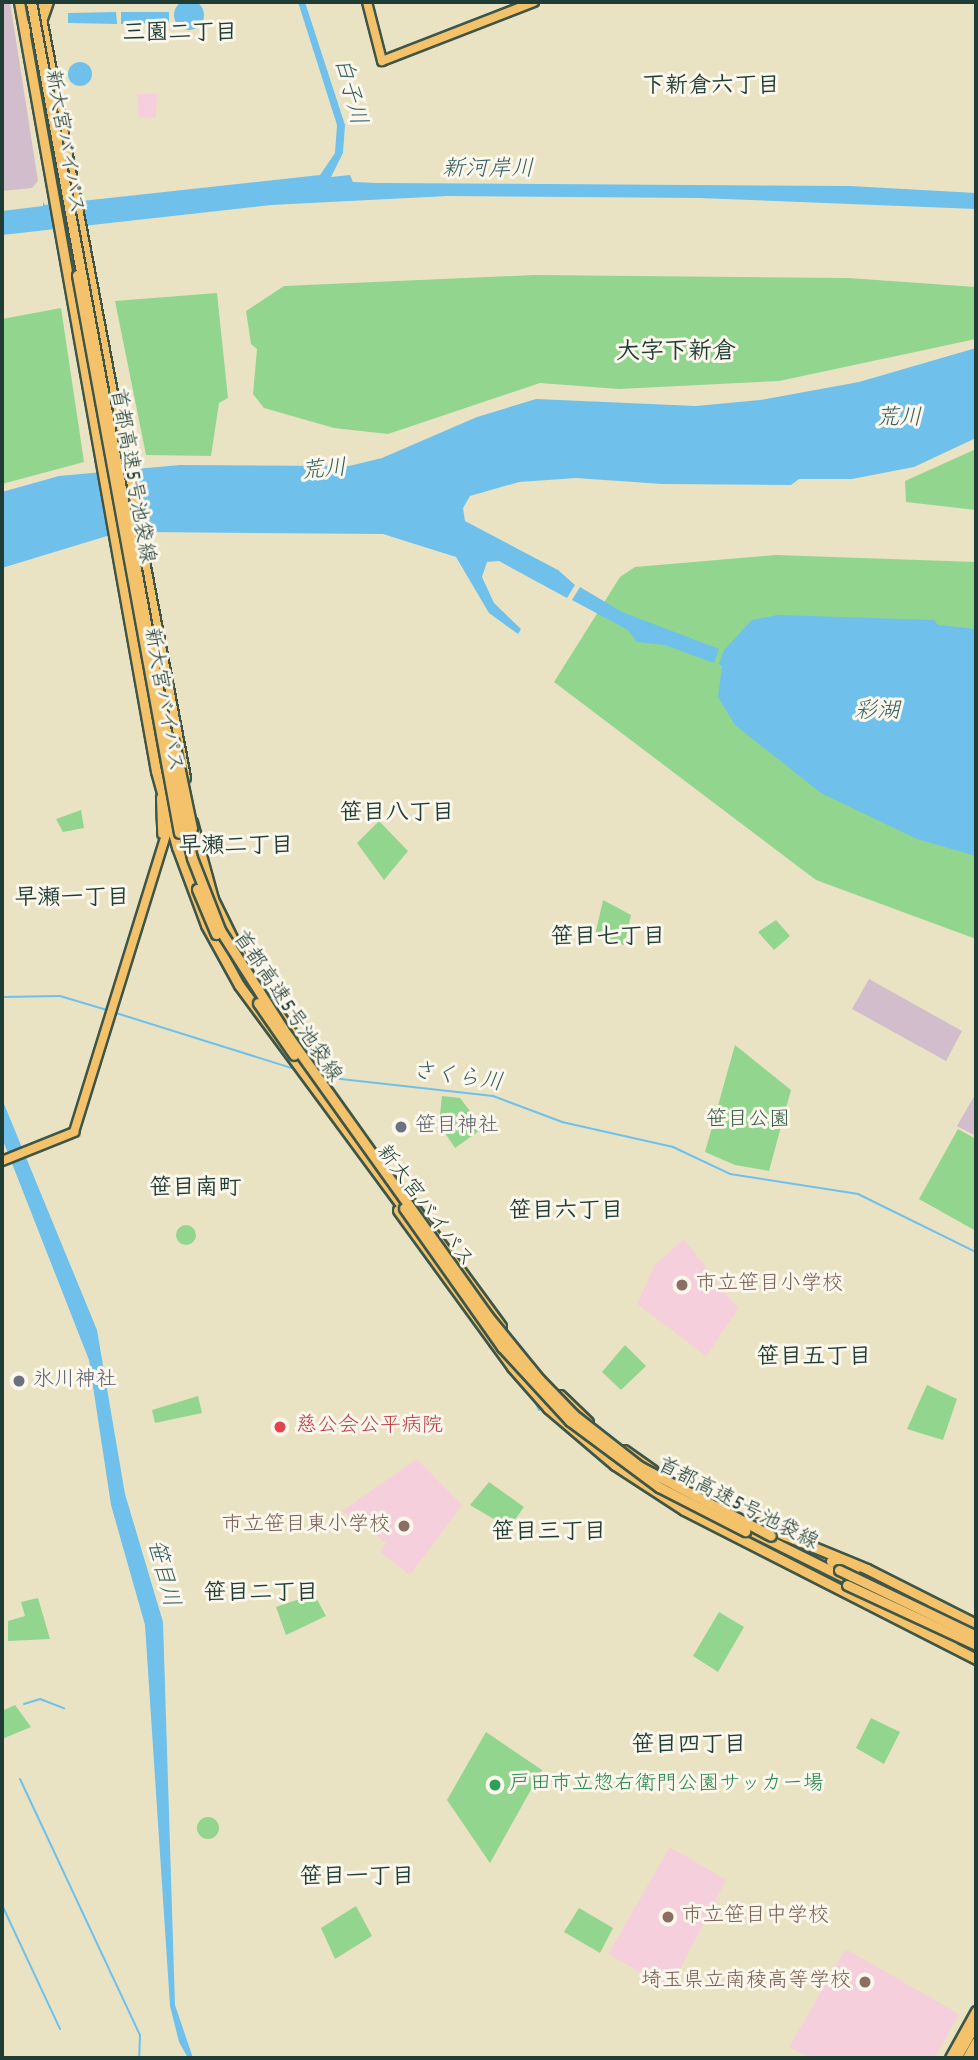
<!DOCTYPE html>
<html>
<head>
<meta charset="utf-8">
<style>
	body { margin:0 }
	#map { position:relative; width:978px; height:2060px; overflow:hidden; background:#eae3c3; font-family:Dekko,"Klee One",sans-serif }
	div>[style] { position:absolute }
	.built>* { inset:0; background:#f5cfdc }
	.industrial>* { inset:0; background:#d1bdcc }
	.green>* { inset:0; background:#92d58e }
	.round { border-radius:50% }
	.water>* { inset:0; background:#6fc0eb }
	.stream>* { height:2px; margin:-1px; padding:0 1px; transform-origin:1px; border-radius:1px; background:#6fc0eb }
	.roads { filter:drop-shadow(2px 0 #3d5649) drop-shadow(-2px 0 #3d5649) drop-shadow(0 2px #3d5649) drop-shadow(0 -2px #3d5649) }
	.major>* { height:8px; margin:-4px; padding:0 4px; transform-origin:4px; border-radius:4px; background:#f4c26a }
	.highway>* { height:9px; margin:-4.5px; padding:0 4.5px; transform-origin:4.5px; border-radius:4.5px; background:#f4c26a }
	.bridges { filter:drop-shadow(2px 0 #3d5649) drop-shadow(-2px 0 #3d5649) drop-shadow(0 2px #3d5649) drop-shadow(0 -2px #3d5649) }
	.highway-bridge>* { height:9px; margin:-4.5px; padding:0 4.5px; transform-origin:4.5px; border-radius:4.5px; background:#f4c26a }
	.dots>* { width:19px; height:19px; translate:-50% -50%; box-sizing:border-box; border:4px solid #fbf7ec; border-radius:50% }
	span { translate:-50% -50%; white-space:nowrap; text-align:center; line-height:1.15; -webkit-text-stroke:6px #fbf7ec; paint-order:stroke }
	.street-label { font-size:21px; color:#1f3d34 }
	.park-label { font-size:21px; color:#365b46 }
	.worship-label { font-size:21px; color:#5b616d }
	.left { translate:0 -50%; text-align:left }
	.education-label { font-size:21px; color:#785e54 }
	.right { translate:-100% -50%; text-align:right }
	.health-label { font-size:21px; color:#be3a42 }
	.leisure-label { font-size:21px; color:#27864d }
	.neighbourhood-label { font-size:23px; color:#1f3d34; font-weight:700 }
	.water-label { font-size:23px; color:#335e62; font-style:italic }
	.quarter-label { font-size:24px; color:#1f3d34; font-weight:700 }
	.frame { position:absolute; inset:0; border:4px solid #1f3d34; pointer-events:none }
</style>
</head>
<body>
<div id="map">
	<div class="built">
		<i style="clip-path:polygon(137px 94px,157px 94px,156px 117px,139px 118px)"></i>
		<i style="clip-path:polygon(684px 1239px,738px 1309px,706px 1356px,637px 1304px,655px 1265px)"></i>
		<i style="clip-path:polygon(417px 1459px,462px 1505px,410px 1575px,380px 1552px,386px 1543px,342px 1511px)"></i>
		<i style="clip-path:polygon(670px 1847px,726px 1880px,670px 1989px,608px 1954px)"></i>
		<i style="clip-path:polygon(846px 1949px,959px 2014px,935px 2058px,810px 2058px,789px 2047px)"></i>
	</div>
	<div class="industrial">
		<i style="clip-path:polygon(2px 2px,10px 2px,38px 181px,32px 188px,2px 191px)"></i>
		<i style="clip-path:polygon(869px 979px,962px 1031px,946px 1061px,852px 1009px)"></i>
		<i style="clip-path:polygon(976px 1093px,976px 1136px,957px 1126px)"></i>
	</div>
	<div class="green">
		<i style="clip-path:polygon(535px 275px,848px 278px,976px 287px,976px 339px,779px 381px,619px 389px,540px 383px,388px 434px,334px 428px,264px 408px,253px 394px,257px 349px,251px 344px,246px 311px,284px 286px)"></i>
		<i style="clip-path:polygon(217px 293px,228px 398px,219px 403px,211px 456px,146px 455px,115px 301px)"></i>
		<i style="clip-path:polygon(61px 308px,84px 462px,2px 484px,2px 319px)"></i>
		<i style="clip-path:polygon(976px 449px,976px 510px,906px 502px,905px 481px)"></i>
		<i style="clip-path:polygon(776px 555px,976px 562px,976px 939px,816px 880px,554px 682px,620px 577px,635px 567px)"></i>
		<i style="clip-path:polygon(81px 810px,84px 828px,63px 832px,56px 819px)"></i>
		<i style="clip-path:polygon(379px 821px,408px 851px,384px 880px,357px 843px)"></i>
		<i style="clip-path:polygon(603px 900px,631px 915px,624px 945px,595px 936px)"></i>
		<i style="clip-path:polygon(776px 920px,790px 936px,774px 950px,758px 932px)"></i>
		<i style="clip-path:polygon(735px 1045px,791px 1090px,769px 1171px,735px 1165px,705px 1152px)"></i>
		<i style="clip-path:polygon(442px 1096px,460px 1098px,483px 1128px,455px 1148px,439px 1124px)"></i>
		<i style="clip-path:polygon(958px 1129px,976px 1139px,976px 1231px,919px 1199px)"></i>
		<i class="round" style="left:176px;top:1225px;width:20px;height:20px"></i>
		<i style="clip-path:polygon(625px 1345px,646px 1366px,621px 1390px,602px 1372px)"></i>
		<i style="clip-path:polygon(927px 1385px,957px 1399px,943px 1440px,907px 1429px)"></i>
		<i style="clip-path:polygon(198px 1396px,202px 1413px,155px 1423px,152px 1410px)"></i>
		<i style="clip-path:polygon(489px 1482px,524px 1507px,509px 1528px,470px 1505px)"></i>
		<i style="clip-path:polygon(314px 1594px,326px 1616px,286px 1635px,276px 1607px)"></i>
		<i style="clip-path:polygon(38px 1598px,50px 1639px,8px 1641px,8px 1621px,25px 1616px,21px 1602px)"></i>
		<i style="clip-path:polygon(719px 1612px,744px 1627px,718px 1672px,693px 1656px)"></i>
		<i style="clip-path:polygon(15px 1705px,31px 1727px,2px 1739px,2px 1711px)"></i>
		<i style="clip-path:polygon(871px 1718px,900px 1732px,884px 1764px,856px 1748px)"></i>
		<i style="clip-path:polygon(486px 1732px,542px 1770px,490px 1863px,447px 1800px)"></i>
		<i class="round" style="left:197px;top:1817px;width:22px;height:22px"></i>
		<i style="clip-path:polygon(356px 1906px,372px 1936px,335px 1959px,321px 1928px)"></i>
		<i style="clip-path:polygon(579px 1908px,613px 1928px,600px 1953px,564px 1932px)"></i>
	</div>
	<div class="water">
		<i class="round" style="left:174px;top:0;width:30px;height:30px"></i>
		<i style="clip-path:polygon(298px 2px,305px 2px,345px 125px,343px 153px,331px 177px,350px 175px,353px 182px,378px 183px,850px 186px,976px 193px,976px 209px,699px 198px,448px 196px,271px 205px,2px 235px,2px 211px,43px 206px,43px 202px,45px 205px,320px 175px,335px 153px,337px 125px)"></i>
		<i style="clip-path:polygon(116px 12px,117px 24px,68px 23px,68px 13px)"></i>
		<i style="clip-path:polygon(121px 12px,169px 12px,169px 23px,121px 24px)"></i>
		<i class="round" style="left:68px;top:62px;width:24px;height:24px"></i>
		<i style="clip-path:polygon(976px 348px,976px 438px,914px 467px,852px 479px,799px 479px,791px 485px,662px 484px,576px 478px,519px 482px,470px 496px,463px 508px,465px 521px,558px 570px,575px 585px,567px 598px,499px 561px,487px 562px,482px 577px,494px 603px,521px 629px,518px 634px,489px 613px,456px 557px,383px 534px,147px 532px,107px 536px,2px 568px,2px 492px,59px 476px,180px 465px,349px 466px,382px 458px,477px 417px,536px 399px,696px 406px,760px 400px,859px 382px)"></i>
		<i style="clip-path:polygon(580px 587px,622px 612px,719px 649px,714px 663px,665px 645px,637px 642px,628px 630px,572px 600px)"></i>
		<i style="clip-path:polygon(778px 615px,934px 620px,938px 625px,976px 629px,976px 856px,917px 839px,821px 793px,735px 725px,718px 697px,722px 666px,719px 664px,724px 650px,752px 620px)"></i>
		<i style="clip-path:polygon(2px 1099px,97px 1330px,125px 1494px,163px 1622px,175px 2005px,193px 2058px,188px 2058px,179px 2042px,170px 2006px,145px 1625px,111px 1505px,89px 1360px,2px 1138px)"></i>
	</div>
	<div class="stream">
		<i style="left:2px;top:997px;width:58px;rotate:-1deg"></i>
		<i style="left:60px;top:996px;width:49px;rotate:16.6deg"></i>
		<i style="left:116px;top:1013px;width:191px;rotate:17.4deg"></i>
		<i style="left:323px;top:1077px;width:171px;rotate:6.4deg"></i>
		<i style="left:493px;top:1096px;width:74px;rotate:20.6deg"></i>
		<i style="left:562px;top:1122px;width:114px;rotate:12.7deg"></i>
		<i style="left:673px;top:1147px;width:63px;rotate:25.3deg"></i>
		<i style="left:730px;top:1174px;width:130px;rotate:8.9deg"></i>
		<i style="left:858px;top:1194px;width:131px;rotate:26.2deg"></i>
		<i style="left:489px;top:1346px;width:65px;rotate:49.4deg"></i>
		<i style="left:534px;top:1399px;width:12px;rotate:66deg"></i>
		<i style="left:24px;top:1704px;width:17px;rotate:-17deg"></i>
		<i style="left:40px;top:1699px;width:26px;rotate:21deg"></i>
		<i style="left:20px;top:1779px;width:283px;rotate:64.9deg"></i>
		<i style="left:140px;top:2035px;width:23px;rotate:92deg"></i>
		<i style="left:2px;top:1905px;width:137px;rotate:64.9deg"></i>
	</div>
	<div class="roads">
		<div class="major">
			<i style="left:367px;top:2px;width:61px;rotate:75.7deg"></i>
			<i style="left:382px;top:61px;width:163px;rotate:-21.2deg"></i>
			<i style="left:42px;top:22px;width:21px;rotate:-71deg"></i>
			<i style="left:26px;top:32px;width:34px;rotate:-60deg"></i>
			<i style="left:161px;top:798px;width:36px;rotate:88deg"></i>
			<i style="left:2px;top:1161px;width:78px;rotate:-21.9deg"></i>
			<i style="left:74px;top:1132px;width:325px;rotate:-72.8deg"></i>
		</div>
		<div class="highway">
			<i style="left:19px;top:2px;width:781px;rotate:79.9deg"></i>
			<i style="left:156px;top:771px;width:79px;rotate:74.6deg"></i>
			<i style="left:177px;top:847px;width:83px;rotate:69.6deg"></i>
			<i style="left:206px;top:925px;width:68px;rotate:61.2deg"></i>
			<i style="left:239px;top:985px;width:285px;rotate:53.6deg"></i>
			<i style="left:38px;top:2px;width:789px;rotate:79.26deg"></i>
			<i style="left:192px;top:822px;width:80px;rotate:74.7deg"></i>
			<i style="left:213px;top:899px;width:64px;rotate:63.8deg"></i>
			<i style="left:273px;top:1006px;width:77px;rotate:55.1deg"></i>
			<i style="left:404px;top:1194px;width:164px;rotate:53.7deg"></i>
			<i style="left:398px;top:1210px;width:194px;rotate:54deg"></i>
			<i style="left:512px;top:1367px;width:55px;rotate:48.7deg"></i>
			<i style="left:548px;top:1408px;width:88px;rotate:40.4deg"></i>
			<i style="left:615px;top:1465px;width:82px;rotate:33.1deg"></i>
			<i style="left:684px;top:1510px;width:328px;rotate:27deg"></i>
			<i style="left:560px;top:1395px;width:39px;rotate:44deg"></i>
			<i style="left:624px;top:1450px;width:35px;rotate:35deg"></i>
			<i style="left:656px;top:1480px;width:26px;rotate:29deg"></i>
			<i style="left:755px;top:1523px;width:121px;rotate:22.3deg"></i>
			<i style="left:867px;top:1569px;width:122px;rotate:26.8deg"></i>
			<i style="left:739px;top:1525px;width:119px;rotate:26.4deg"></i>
			<i style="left:831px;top:1561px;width:26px;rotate:25deg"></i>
			<i style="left:854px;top:1582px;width:22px;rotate:32deg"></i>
			<i style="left:932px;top:1606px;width:51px;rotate:29.6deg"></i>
			<i style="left:930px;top:1631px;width:26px;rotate:18deg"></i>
			<i style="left:950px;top:2058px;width:54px;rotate:-61deg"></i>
			<i style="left:956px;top:2058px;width:40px;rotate:-60.3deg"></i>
			<i style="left:967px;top:2058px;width:18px;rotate:-61deg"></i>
		</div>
	</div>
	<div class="bridges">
		<div class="highway-bridge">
			<i style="left:31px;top:2px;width:813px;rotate:79.51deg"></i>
			<i style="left:179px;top:801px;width:58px;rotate:77.2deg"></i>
			<i style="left:192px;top:858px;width:77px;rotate:68.7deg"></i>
			<i style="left:220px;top:930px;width:117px;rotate:57.5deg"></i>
			<i style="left:283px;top:1029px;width:351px;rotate:54.5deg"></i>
			<i style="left:487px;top:1315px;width:82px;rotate:50.9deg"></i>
			<i style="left:539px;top:1379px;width:50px;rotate:45.8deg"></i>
			<i style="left:574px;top:1415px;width:83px;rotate:38.1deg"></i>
			<i style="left:639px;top:1466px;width:149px;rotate:27.9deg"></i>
			<i style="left:77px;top:275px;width:567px;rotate:79.64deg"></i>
			<i style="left:174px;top:742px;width:88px;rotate:78.2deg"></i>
			<i style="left:197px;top:889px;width:49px;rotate:67.1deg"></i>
			<i style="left:258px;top:1003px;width:63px;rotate:55.3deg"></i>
			<i style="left:404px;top:1208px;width:170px;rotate:54.8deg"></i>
			<i style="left:502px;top:1347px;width:100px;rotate:47.4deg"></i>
			<i style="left:570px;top:1421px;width:111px;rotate:36.6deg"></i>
			<i style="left:659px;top:1487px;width:97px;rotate:27.1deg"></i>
			<i style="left:839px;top:1570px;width:152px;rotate:25.7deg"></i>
			<i style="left:847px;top:1585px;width:142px;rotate:24.9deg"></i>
		</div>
	</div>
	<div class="dots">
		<i style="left:401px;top:1127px;background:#6b7280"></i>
		<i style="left:682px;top:1285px;background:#8d6e63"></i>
		<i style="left:19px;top:1381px;background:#6b7280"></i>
		<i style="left:280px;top:1427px;background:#e0444e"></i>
		<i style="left:404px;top:1526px;background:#8d6e63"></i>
		<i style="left:495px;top:1785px;background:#2e9e5b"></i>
		<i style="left:668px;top:1917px;background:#8d6e63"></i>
		<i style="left:865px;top:1982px;background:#8d6e63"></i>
	</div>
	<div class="street-label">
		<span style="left:63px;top:142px;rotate:80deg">新大宮バイパス</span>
		<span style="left:131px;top:476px;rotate:80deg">首都高速5号池袋線</span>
		<span style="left:162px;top:700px;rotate:80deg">新大宮バイパス</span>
		<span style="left:286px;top:1007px;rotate:56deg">首都高速5号池袋線</span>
		<span style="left:424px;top:1207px;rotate:53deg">新大宮バイパス</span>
		<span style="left:737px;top:1505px;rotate:27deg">首都高速5号池袋線</span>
	</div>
	<div class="park-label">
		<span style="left:748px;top:1121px">笹目公園</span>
	</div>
	<div class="worship-label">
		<span class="left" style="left:415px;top:1127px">笹目神社</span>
		<span class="left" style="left:33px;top:1381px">氷川神社</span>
	</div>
	<div class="education-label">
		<span class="left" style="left:696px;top:1285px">市立笹目小学校</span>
		<span class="right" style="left:390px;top:1526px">市立笹目東小学校</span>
		<span class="left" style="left:682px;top:1917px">市立笹目中学校</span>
		<span class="right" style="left:851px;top:1982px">埼玉県立南稜高等学校</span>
	</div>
	<div class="health-label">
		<span class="left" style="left:296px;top:1427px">慈公会公平病院</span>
	</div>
	<div class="leisure-label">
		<span class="left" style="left:509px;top:1785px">戸田市立惣右衛門公園サッカー場</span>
	</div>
	<div class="neighbourhood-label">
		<span style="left:180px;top:35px">三園二丁目</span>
		<span style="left:711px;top:88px">下新倉六丁目</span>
		<span style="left:397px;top:815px">笹目八丁目</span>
		<span style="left:236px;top:848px">早瀬二丁目</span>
		<span style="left:72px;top:900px">早瀬一丁目</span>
		<span style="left:608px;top:939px">笹目七丁目</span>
		<span style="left:195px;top:1190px">笹目南町</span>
		<span style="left:566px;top:1213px">笹目六丁目</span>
		<span style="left:814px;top:1359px">笹目五丁目</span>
		<span style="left:549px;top:1534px">笹目三丁目</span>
		<span style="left:261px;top:1595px">笹目二丁目</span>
		<span style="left:689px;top:1747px">笹目四丁目</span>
		<span style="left:357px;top:1879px">笹目一丁目</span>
	</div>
	<div class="water-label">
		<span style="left:348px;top:92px;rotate:75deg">白子川</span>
		<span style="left:488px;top:171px">新河岸川</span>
		<span style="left:899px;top:420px">荒川</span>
		<span style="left:324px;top:472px;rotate:-5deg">荒川</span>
		<span style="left:877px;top:713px">彩湖</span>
		<span style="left:457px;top:1079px;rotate:8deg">さくら川</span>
		<span style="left:161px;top:1574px;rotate:75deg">笹目川</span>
	</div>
	<div class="quarter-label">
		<span style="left:676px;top:354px">大字下新倉</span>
	</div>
	<div class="frame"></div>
</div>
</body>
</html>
